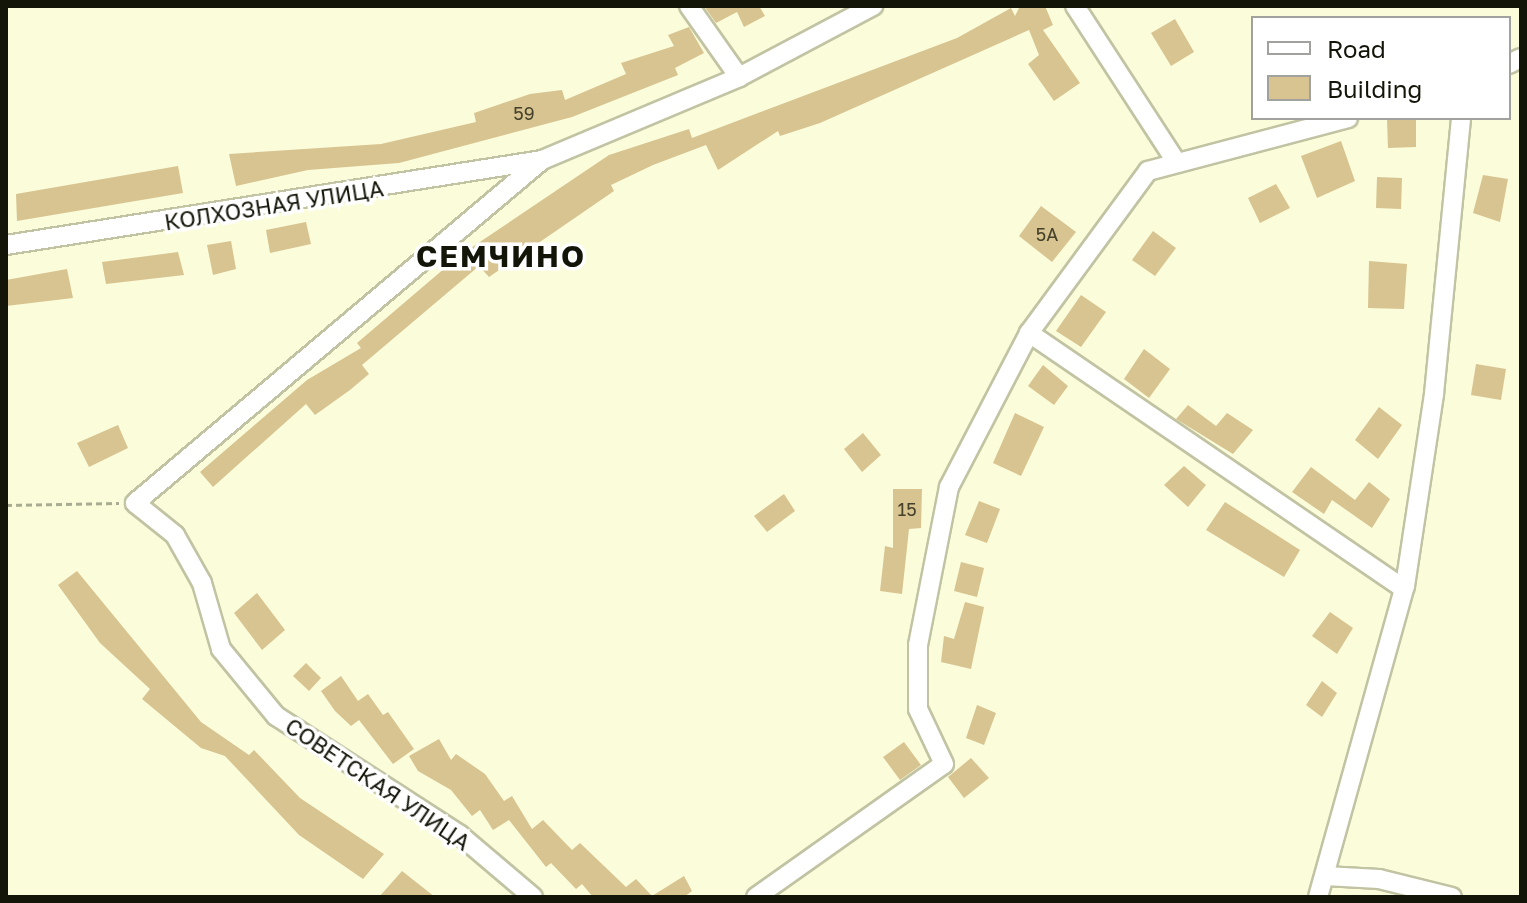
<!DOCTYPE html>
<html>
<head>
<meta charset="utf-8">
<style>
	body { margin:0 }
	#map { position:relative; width:1527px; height:903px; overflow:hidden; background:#fafcda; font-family:"Golos Text",sans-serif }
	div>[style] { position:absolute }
	.building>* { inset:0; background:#d8c491 }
	.path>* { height:3px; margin-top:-1.5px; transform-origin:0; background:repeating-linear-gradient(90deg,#aaac91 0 6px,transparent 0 10px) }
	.roads { filter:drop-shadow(2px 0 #c1c3a3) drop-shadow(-2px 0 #c1c3a3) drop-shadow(0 2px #c1c3a3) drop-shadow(0 -2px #c1c3a3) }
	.minor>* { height:18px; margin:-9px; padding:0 9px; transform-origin:9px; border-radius:9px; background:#fff }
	span { translate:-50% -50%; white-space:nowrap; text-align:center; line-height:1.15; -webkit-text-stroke:7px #fff; paint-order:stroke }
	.number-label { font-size:18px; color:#45412b }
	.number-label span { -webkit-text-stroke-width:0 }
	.street-label { font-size:22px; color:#141509 }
	.district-label { font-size:30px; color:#141509; font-weight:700; letter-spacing:2px }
	.frame { position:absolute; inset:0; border:8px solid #141509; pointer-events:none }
	.legend { position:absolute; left:1251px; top:16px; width:260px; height:104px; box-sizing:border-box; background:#fff; border:2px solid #a1a19d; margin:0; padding:10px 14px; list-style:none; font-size:24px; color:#141509 }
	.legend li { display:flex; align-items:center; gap:16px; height:40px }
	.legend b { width:40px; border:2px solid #a1a19d }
</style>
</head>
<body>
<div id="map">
	<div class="building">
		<i style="clip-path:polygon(704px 6px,759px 6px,765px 16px,744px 27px,737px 12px,716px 23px)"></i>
		<i style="clip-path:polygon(1020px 6px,1045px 6px,1053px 25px,1043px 30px,1080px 83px,1054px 101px,1028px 64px,1039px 55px,1029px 30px,820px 123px,780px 136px,778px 131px,718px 170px,706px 145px,653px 165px,611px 185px,614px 191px,489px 277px,479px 266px,362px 365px,369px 374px,350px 390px,315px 415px,306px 404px,213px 487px,200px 472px,307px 380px,361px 348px,357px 343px,459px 256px,609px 155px,689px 129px,692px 138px,957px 38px,1011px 8px,1015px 16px)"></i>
		<i style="clip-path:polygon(1175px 19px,1194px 52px,1171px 66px,1151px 33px)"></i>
		<i style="clip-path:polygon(689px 27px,704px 53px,675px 68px,678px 75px,572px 117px,399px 163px,308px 170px,236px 186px,229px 154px,381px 144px,476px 122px,474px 113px,530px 94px,562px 90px,565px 100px,626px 74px,621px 63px,674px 46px,668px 35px)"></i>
		<i style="clip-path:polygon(1400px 118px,1416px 118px,1416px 147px,1388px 148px,1387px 119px)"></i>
		<i style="clip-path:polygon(1341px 141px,1355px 181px,1317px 198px,1301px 156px)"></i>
		<i style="clip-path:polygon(178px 166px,183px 193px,17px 221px,16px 194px)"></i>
		<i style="clip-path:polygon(1483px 175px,1508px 179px,1500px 222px,1473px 213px)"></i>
		<i style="clip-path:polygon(1377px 177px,1402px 178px,1401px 209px,1376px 208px)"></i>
		<i style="clip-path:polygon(1276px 184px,1290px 208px,1260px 223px,1248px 198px)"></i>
		<i style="clip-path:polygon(1041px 206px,1076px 232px,1052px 262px,1019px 236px)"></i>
		<i style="clip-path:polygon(306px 222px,311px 244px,270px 253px,266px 230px)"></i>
		<i style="clip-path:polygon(1153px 231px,1176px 248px,1155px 276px,1132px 260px)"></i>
		<i style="clip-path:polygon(231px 241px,236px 269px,213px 275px,207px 245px)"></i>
		<i style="clip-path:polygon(178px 252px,184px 275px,106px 284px,102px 262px)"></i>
		<i style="clip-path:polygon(1369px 261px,1407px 264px,1404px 309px,1368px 308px)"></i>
		<i style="clip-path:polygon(67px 269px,73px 298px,6px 306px,6px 280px)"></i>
		<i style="clip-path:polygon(1081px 295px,1106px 312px,1081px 347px,1056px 331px)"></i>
		<i style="clip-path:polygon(1144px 349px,1170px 369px,1149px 398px,1124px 379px)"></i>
		<i style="clip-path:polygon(1476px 364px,1506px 369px,1501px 400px,1471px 395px)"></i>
		<i style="clip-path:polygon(1043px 365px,1068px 386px,1054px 405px,1028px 386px)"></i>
		<i style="clip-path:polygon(1188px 405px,1216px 426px,1227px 413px,1253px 430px,1233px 454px,1176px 419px)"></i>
		<i style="clip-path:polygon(1379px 407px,1402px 425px,1378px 459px,1355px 440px)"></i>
		<i style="clip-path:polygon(1015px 413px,1044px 427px,1021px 476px,993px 463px)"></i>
		<i style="clip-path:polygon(118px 425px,128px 448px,89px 467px,77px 443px)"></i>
		<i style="clip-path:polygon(863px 433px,881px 455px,862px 472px,844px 449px)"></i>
		<i style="clip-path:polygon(1184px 466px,1206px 485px,1188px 507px,1164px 485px)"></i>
		<i style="clip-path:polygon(1311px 467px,1355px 500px,1369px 482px,1390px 499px,1372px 528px,1332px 500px,1324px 514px,1292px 492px)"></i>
		<i style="clip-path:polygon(893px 489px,922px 489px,921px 528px,909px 529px,902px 594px,880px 591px,885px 546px,893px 548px)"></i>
		<i style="clip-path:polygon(784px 494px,795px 511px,767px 532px,754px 516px)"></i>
		<i style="clip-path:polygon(979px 501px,1000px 509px,987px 543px,965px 535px)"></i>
		<i style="clip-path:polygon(1225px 502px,1300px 550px,1284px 577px,1206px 530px)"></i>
		<i style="clip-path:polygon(961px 562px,984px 568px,977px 597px,954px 591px)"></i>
		<i style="clip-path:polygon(77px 571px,201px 722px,249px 755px,254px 750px,300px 798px,384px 854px,363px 879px,299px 835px,225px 756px,201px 748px,142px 699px,150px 689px,100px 643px,58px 585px)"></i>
		<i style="clip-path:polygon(257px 593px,285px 630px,262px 650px,234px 613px)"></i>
		<i style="clip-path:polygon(965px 602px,984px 607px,971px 669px,941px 662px,944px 636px,954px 639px)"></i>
		<i style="clip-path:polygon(1330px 612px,1353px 628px,1337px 654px,1312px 636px)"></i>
		<i style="clip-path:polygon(306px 663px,321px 678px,309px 691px,293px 676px)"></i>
		<i style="clip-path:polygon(341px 676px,358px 701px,368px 694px,383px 715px,388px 712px,414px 749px,393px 764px,359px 720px,351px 726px,335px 711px,321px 691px)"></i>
		<i style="clip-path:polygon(1322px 681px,1337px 693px,1322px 717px,1306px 705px)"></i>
		<i style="clip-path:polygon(977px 705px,996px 713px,984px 745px,966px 738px)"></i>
		<i style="clip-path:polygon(439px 739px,451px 760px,456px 754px,485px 774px,504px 801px,512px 796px,532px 829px,543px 820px,572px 850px,580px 843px,626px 887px,636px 879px,652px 896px,684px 876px,692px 891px,684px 897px,593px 897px,582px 884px,576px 889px,551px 863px,546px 867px,509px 820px,493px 830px,480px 810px,472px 816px,451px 790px,418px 771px,409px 756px)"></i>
		<i style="clip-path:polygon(904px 742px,921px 765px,900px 780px,883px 757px)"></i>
		<i style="clip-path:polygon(971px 758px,989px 778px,964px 798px,948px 777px)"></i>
		<i style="clip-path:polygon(402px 871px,435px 897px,379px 897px)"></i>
	</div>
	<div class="path">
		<i style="left:6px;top:505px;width:113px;rotate:-1deg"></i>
	</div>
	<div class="roads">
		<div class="minor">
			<i style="left:689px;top:6px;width:87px;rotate:54.8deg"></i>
			<i style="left:1075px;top:6px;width:187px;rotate:57deg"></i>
			<i style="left:1509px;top:64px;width:13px;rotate:-27deg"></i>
			<i style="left:6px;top:245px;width:543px;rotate:-9.01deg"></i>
			<i style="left:542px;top:160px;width:214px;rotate:-22.8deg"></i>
			<i style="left:739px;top:77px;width:152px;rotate:-27.9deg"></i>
			<i style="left:1029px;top:333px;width:453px;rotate:34.3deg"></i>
			<i style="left:1325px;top:876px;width:54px;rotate:3.2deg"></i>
			<i style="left:1379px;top:879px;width:75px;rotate:13.9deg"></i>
			<i style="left:533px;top:897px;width:96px;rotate:-139.7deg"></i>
			<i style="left:460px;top:835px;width:219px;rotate:-147.1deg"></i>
			<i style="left:276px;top:716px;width:87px;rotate:-129.4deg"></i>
			<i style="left:221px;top:649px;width:69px;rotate:-106.1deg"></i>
			<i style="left:202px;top:583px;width:55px;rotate:-119.4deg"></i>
			<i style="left:175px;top:535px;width:51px;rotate:-141.3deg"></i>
			<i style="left:135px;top:503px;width:532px;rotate:-40.12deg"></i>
			<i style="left:756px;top:897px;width:230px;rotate:-35.3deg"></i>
			<i style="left:944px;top:764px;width:61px;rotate:-115.3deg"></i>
			<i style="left:918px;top:709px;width:64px;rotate:-90deg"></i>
			<i style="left:918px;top:645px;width:161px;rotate:-78.9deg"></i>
			<i style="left:949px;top:487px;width:174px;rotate:-62.5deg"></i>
			<i style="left:1029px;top:333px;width:201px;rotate:-53.7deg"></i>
			<i style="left:1148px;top:171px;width:207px;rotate:-14.8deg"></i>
			<i style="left:1318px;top:897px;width:323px;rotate:-74.4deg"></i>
			<i style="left:1405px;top:586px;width:194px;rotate:-81.4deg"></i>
			<i style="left:1434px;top:394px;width:277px;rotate:-84.4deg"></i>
		</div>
	</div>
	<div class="number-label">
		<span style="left:524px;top:113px">59</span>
		<span style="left:1047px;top:234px">5А</span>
		<span style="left:907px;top:509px">15</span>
	</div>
	<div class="street-label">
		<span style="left:274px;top:205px;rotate:-9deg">КОЛХОЗНАЯ УЛИЦА</span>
		<span style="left:378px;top:784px;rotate:34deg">СОВЕТСКАЯ УЛИЦА</span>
	</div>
	<div class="district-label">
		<span style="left:501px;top:256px">СЕМЧИНО</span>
	</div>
	<div class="frame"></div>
	<ul class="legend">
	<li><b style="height:10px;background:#fff"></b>Road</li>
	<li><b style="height:22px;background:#d8c491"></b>Building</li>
	</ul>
</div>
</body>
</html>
